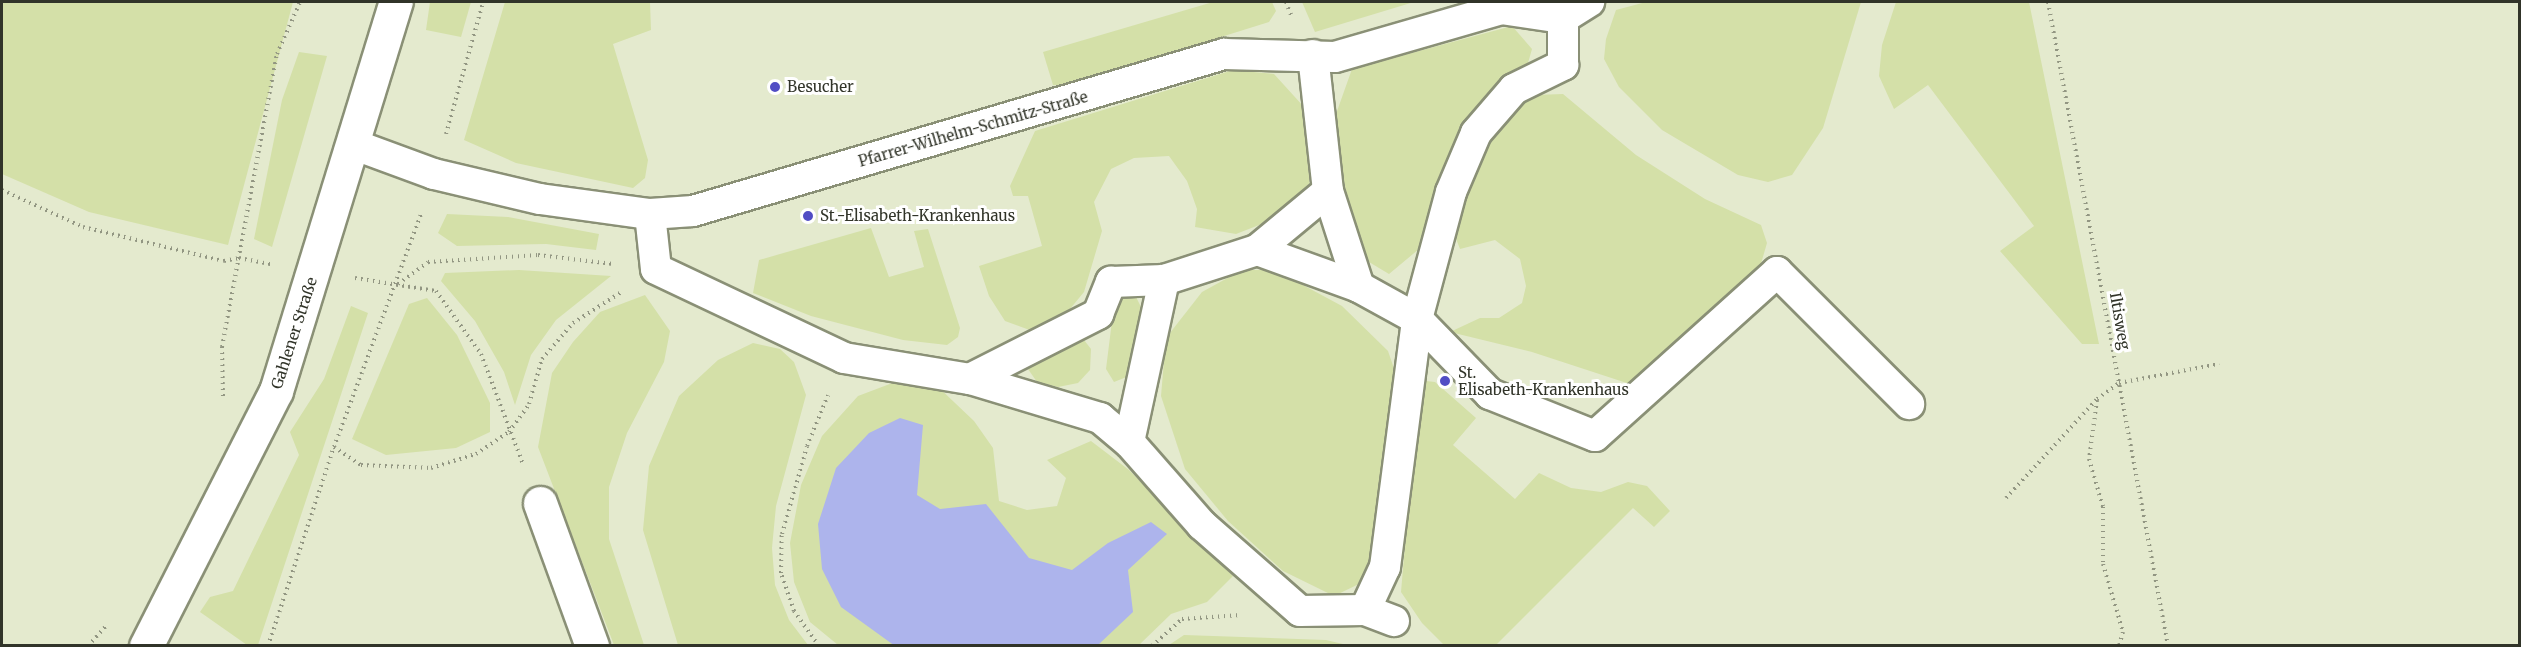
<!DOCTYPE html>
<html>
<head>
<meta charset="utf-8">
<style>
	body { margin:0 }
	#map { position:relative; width:2521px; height:647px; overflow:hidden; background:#e4eace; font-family:Merriweather,serif }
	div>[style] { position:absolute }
	.green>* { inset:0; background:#d4e0a8 }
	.water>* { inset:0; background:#adb4ec }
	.path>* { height:4px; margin-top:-2px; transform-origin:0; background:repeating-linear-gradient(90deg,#929682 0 1.5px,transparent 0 6px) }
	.roads { filter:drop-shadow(2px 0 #8a9076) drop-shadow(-2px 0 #8a9076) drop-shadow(0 2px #8a9076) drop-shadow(0 -2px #8a9076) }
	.service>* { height:30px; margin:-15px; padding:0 15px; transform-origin:15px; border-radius:15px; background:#fff }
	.minor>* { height:33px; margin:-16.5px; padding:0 16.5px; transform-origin:16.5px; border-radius:16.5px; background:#fff }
	.secondary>* { height:33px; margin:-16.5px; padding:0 16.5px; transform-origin:16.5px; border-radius:16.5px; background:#fff }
	.dots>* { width:16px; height:16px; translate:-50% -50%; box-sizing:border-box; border:3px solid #fff; border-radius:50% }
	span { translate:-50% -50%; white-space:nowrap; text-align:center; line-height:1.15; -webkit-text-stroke:6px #fff; paint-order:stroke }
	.poi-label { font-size:15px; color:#313429 }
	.left { translate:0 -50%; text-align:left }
	.street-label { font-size:15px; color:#313429 }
	.frame { position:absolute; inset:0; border:3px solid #313429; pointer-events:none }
</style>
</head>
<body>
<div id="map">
	<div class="green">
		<i style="clip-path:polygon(2px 2px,293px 2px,228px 245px,89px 212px,2px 174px)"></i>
		<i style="clip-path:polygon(430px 2px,471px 2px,461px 37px,426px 30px)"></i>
		<i style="clip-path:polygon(505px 2px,650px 2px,651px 30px,613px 44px,648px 160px,645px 178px,633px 188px,516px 163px,464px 140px)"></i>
		<i style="clip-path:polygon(1213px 2px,1272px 2px,1276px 11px,1269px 22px,1064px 86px,1053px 85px,1043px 52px)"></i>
		<i style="clip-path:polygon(1302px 2px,1414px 2px,1315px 32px)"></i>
		<i style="clip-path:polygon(1646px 2px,1861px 2px,1823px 128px,1792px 175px,1768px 182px,1738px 175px,1662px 130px,1619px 87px,1604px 59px,1606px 39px,1616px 10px)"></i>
		<i style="clip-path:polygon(1896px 2px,2029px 2px,2099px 344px,2082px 344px,2000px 251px,2034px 226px,1928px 85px,1894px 109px,1879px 76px,1882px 45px)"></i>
		<i style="clip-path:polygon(1512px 26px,1532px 49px,1528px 63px,1459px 136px,1441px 176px,1419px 249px,1389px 274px,1369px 262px,1353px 227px,1342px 172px,1336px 114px,1352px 69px)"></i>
		<i style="clip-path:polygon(299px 52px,327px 56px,272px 247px,254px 239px,282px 100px)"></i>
		<i style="clip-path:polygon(1233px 70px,1274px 74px,1304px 107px,1310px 188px,1287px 214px,1236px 234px,1195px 227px,1197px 209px,1187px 181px,1169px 156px,1134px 158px,1111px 169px,1094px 202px,1102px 231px,1084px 292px,1060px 321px,1035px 332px,1005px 321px,989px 296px,979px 266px,1042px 246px,1028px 196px,1013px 196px,1010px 186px,1035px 131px)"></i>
		<i style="clip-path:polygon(1563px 94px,1636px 155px,1705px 199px,1761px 225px,1767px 243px,1760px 267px,1639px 387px,1532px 352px,1450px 332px,1480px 318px,1499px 318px,1522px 303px,1526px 286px,1520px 259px,1495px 240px,1460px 249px,1451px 226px,1457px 194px,1509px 107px,1535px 95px)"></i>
		<i style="clip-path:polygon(447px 214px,508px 217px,599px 234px,596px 250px,546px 244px,457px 246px,438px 233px)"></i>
		<i style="clip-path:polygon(871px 228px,889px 277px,924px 267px,914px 231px,928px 229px,960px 328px,958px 337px,947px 345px,903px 340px,811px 316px,753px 293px,759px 260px)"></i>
		<i style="clip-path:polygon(519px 270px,611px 276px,556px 320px,531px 355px,515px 405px,504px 372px,475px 321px,441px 281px,445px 273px)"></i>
		<i style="clip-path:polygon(1242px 270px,1275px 270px,1342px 306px,1388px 351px,1400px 386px,1371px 568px,1361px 583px,1334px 596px,1283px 571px,1228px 521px,1185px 469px,1161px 396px,1166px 338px,1202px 292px)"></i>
		<i style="clip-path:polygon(1121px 294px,1136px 297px,1143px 311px,1129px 376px,1114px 382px,1106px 369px,1114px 305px)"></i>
		<i style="clip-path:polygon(645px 295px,670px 331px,664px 362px,627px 433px,609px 487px,609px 539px,644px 645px,614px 645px,538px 447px,552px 373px,573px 342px,600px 312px)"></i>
		<i style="clip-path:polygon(427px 298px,457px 335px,490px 403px,490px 432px,456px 448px,386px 455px,352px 439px,409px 304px)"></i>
		<i style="clip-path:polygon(351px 306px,368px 313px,258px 645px,247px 645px,200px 612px,210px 597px,233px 591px,299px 455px,290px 432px,324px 379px)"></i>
		<i style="clip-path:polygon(1075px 339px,1084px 340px,1091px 349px,1090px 370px,1078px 383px,1058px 387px,1037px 382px,1028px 369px)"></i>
		<i style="clip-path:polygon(753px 343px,780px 349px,794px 362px,806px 395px,776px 506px,772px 548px,775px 585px,789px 620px,808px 645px,678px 645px,643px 530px,649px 466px,679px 396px,718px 360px)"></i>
		<i style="clip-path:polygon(1426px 381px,1435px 382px,1476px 418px,1453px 445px,1515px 499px,1539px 473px,1571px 488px,1601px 492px,1628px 482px,1647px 486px,1670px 511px,1654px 527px,1633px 508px,1496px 645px,1444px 645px,1422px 623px,1401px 592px,1417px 405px)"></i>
		<i style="clip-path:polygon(895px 382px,935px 384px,974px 421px,993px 448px,999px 501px,1027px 510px,1057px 506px,1066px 478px,1047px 460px,1091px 441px,1129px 470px,1233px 576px,1207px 602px,1171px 614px,1138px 646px,838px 645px,810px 622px,794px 582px,790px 543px,801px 485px,822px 436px,858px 396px)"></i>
		<i style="clip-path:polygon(1184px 635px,1326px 640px,1347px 645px,1169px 645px)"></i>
	</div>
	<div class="water">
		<i style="clip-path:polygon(900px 418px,923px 425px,917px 495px,940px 509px,986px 504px,1029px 558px,1072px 570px,1108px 543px,1151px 522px,1167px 534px,1128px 570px,1133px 612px,1098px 645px,895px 646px,841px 607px,822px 569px,818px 524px,836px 468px,869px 433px)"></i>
	</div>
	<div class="path">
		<i style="left:1286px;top:2px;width:14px;rotate:69deg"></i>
		<i style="left:2048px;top:2px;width:655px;rotate:79.44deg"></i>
		<i style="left:446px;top:134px;width:137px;rotate:-74.3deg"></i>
		<i style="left:2px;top:190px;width:89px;rotate:24.6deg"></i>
		<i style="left:83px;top:227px;width:145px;rotate:13.6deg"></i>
		<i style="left:224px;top:261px;width:15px;rotate:-11deg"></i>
		<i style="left:239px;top:258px;width:32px;rotate:11deg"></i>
		<i style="left:355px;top:278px;width:82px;rotate:9.1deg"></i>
		<i style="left:436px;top:291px;width:77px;rotate:54.5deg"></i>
		<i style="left:481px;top:354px;width:118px;rotate:69.1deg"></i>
		<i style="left:398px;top:284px;width:37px;rotate:-36deg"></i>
		<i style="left:428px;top:262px;width:110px;rotate:-3.6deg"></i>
		<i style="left:538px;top:255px;width:76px;rotate:6.8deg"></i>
		<i style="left:223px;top:396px;width:49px;rotate:-91.2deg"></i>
		<i style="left:222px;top:347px;width:298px;rotate:-79.4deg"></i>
		<i style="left:277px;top:54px;width:57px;rotate:-66.1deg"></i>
		<i style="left:2097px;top:400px;width:60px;rotate:97.7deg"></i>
		<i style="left:2089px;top:459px;width:50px;rotate:73.7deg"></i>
		<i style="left:2103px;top:507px;width:57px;rotate:90deg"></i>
		<i style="left:2103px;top:564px;width:71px;rotate:73.6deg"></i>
		<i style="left:2123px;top:632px;width:15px;rotate:106deg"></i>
		<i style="left:334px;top:447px;width:32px;rotate:34deg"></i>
		<i style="left:361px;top:465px;width:70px;rotate:2.5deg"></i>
		<i style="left:431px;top:468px;width:47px;rotate:-17.3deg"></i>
		<i style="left:476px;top:454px;width:40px;rotate:-34deg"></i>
		<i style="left:509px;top:432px;width:34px;rotate:-54deg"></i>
		<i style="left:529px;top:404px;width:47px;rotate:-73.9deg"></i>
		<i style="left:542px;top:359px;width:48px;rotate:-49.3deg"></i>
		<i style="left:573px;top:323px;width:59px;rotate:-32.6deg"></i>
		<i style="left:2006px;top:498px;width:134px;rotate:-47.4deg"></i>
		<i style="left:2097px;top:399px;width:27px;rotate:-36deg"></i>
		<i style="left:2119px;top:383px;width:102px;rotate:-10.8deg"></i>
		<i style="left:88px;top:646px;width:27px;rotate:-48deg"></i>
		<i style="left:268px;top:646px;width:210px;rotate:-71.7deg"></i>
		<i style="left:334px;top:447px;width:251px;rotate:-69.5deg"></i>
		<i style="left:819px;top:646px;width:43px;rotate:-125.5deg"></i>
		<i style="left:794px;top:611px;width:40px;rotate:-108.9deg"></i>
		<i style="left:781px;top:573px;width:39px;rotate:-89deg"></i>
		<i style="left:782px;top:534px;width:91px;rotate:-74.1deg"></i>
		<i style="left:807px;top:446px;width:55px;rotate:-67.6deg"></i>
		<i style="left:1152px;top:646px;width:40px;rotate:-42deg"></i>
		<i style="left:1182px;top:619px;width:58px;rotate:-3.9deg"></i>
	</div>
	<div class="roads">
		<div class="service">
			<i style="left:1313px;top:55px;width:137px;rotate:83.7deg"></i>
			<i style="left:355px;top:145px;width:84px;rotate:20.2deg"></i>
			<i style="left:434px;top:174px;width:109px;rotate:13.3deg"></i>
			<i style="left:540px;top:199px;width:111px;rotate:7.8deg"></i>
			<i style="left:650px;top:214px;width:43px;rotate:-4deg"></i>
			<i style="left:693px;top:211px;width:554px;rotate:-16.47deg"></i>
			<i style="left:1224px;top:54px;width:111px;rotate:1.5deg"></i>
			<i style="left:1335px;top:57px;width:173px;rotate:-16.1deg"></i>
			<i style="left:1501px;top:9px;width:63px;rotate:8.3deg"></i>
			<i style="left:1563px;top:18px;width:31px;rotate:-32deg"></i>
			<i style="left:650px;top:214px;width:55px;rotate:83.8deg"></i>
			<i style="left:656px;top:269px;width:208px;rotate:25.3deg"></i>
			<i style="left:844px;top:358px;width:128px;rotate:9.5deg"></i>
			<i style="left:970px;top:379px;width:136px;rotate:16.7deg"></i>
			<i style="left:1100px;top:418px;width:38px;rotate:40deg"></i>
			<i style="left:1129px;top:442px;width:111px;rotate:48.7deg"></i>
			<i style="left:1202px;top:525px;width:130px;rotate:41.3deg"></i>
			<i style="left:1300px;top:611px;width:65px;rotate:-0.9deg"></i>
			<i style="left:1365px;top:610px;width:31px;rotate:21deg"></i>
			<i style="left:1257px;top:250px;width:109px;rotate:19.9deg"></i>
			<i style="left:970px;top:379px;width:144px;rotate:-26.9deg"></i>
			<i style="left:1098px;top:314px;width:35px;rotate:-68deg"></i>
			<i style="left:1111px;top:282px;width:53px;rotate:-2.2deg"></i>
			<i style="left:1164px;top:280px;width:98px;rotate:-17.9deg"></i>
			<i style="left:1257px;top:250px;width:92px;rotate:-39.7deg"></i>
			<i style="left:1328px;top:191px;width:101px;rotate:72.1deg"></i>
			<i style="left:1359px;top:287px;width:66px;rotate:28.9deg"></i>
			<i style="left:1417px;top:319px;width:131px;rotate:-75deg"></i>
			<i style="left:1451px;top:192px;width:64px;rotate:-67deg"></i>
			<i style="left:1476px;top:133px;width:58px;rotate:-49.2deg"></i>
			<i style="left:1514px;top:89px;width:55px;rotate:-26.1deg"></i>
			<i style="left:1563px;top:65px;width:47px;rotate:-90deg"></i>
			<i style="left:1129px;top:442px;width:166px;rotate:-77.8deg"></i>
			<i style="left:1365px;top:610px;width:47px;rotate:-65.1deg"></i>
			<i style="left:1385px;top:567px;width:250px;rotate:-82.6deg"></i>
			<i style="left:1417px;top:319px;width:105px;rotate:45.8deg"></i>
			<i style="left:1490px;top:394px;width:113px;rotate:21.8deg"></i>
			<i style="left:1595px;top:436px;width:245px;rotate:-42deg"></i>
			<i style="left:1777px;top:272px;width:187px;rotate:45deg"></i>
		</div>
		<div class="minor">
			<i style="left:540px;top:503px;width:152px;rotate:70deg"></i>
		</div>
		<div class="secondary">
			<i style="left:146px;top:646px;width:286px;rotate:-63deg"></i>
			<i style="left:276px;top:391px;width:407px;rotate:-72.9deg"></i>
		</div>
	</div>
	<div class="dots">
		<i style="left:775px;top:87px;background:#514dc4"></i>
		<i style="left:808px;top:216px;background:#514dc4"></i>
		<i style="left:1445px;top:381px;background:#514dc4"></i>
	</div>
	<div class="poi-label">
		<span class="left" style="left:787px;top:87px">Besucher</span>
		<span class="left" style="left:820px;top:216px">St.-Elisabeth-Krankenhaus</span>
		<span class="left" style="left:1458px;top:381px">St.<br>Elisabeth-Krankenhaus</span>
	</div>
	<div class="street-label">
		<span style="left:973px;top:129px;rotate:-16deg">Pfarrer-Wilhelm-Schmitz-Straße</span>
		<span style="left:2120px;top:321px;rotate:80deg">Iltisweg</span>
		<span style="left:294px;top:333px;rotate:-72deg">Gahlener Straße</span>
	</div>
	<div class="frame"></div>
</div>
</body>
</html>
